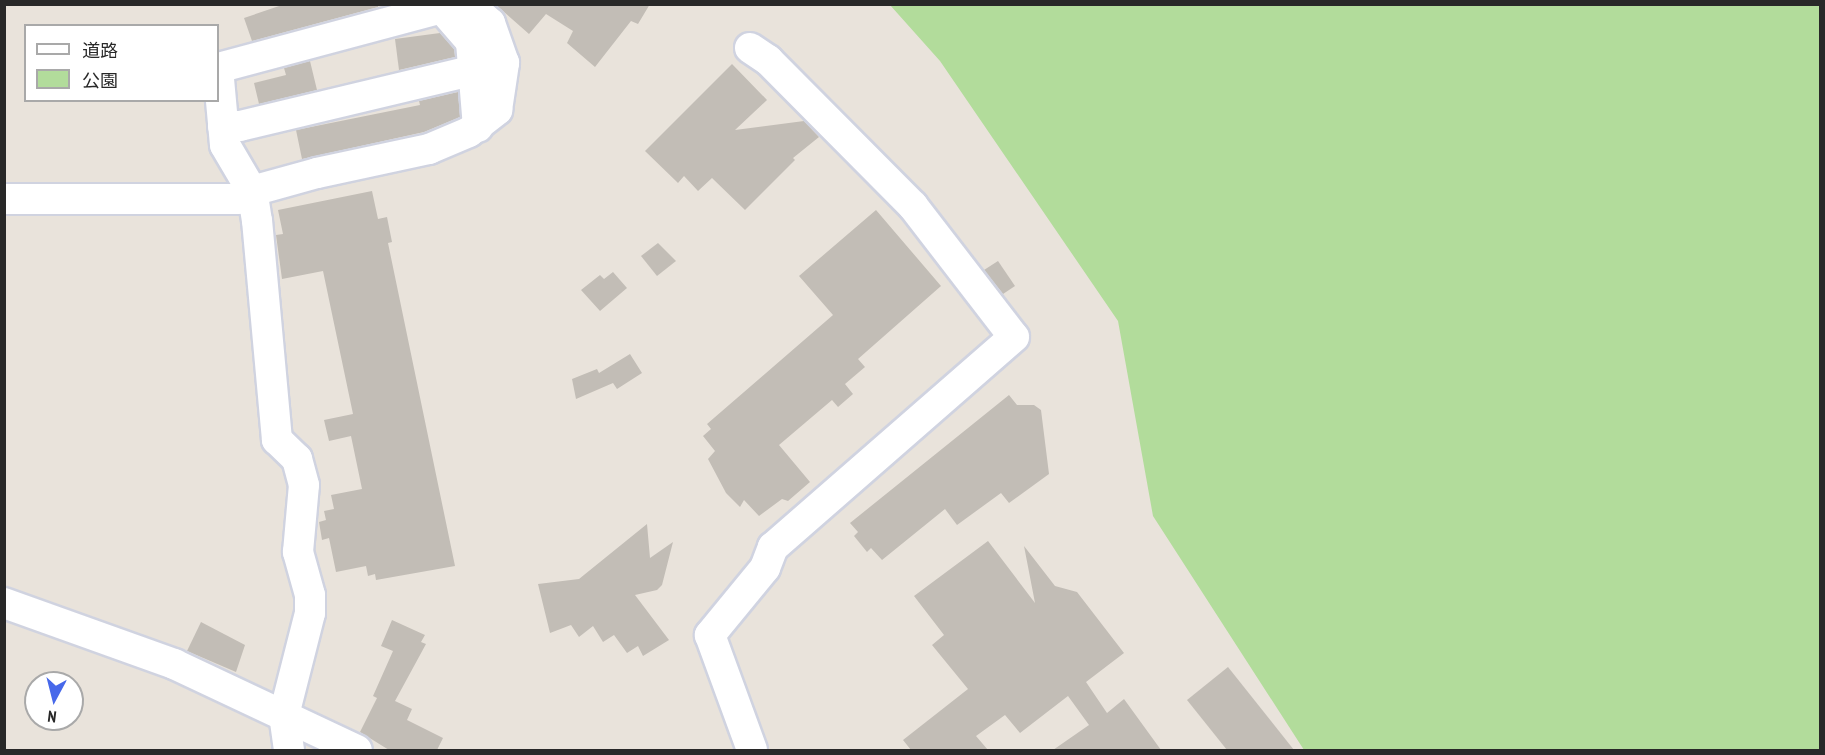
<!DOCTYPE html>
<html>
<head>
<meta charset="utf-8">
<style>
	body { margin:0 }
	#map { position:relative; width:1825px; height:755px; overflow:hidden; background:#e9e3db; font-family:"PT Sans Narrow","Noto Sans JP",sans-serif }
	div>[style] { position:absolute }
	.green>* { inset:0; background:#b2dc9b }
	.building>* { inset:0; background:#c2bdb6 }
	.roads { filter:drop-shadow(2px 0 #d0d3e0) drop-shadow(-2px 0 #d0d3e0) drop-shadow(0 2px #d0d3e0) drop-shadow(0 -2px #d0d3e0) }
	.minor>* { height:30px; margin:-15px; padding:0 15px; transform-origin:15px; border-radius:15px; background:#fff }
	span { translate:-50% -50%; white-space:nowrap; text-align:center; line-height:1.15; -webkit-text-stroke:4.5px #fff; paint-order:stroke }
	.frame { position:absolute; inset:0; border:6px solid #282828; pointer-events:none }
	.legend { position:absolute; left:24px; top:24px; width:195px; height:78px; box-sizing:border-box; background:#fff; border:2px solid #a9a9a9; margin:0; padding:8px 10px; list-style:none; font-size:18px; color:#282828 }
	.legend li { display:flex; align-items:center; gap:12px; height:30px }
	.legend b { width:30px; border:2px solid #a9a9a9 }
	.north { position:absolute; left:24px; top:671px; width:60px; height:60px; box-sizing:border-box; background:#fff; border:2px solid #a9a9a9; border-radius:50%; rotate:187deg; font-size:16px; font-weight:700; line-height:24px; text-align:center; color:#282828 }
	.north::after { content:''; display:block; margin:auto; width:21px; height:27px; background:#4768ea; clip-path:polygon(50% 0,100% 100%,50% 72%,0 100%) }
</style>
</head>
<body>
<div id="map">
	<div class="green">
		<i style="clip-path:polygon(890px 5px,1820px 5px,1820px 750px,1304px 750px,1153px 516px,1118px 321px,940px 61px)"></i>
	</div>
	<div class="building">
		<i style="clip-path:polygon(285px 4px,378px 4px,378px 7px,252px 41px,244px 18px)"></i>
		<i style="clip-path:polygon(495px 4px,650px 4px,638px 24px,631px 21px,595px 67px,567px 43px,573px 31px,546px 14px,529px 34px)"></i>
		<i style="clip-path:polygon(440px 33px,454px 49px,455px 57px,399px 70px,395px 39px)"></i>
		<i style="clip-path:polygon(310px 61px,317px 90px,259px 104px,254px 83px,286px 75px,284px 68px)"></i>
		<i style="clip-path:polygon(732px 64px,767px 100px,735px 130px,804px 121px,819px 137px,793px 158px,795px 160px,745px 210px,712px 178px,698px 191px,684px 176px,678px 183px,645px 151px)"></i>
		<i style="clip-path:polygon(458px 92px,460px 117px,424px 132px,302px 159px,296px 130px,420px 105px,419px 101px)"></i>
		<i style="clip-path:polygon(372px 191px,378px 219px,387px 217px,392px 242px,388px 243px,455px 566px,376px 580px,375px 574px,368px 576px,366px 566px,336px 572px,329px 538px,322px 540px,319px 522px,326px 520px,324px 511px,334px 509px,331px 495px,362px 489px,351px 436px,329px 441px,324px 420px,353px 414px,323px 271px,282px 279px,276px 235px,283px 234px,278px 210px)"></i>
		<i style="clip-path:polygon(876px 210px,941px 286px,858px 359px,865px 367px,845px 384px,853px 394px,838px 407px,832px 400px,779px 445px,810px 482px,788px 501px,782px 499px,759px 516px,744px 500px,740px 507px,726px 493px,708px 459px,715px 451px,703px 436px,711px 429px,707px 424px,833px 315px,799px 276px)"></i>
		<i style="clip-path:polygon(658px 243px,676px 261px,657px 276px,641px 256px)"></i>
		<i style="clip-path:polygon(998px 261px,1015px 286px,1003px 294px,984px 270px)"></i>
		<i style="clip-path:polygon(613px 272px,627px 288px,600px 311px,581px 290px,600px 275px,604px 279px)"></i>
		<i style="clip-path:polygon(630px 354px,642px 373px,617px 389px,613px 383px,576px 399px,572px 379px,597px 369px,599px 373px)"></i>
		<i style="clip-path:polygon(1009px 395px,1017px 405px,1034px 405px,1041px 410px,1049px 474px,1009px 503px,1001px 493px,957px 525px,945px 509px,882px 560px,871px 548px,867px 552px,854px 536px,858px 532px,850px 523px)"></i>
		<i style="clip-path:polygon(647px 524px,650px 558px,673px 542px,662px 585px,657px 590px,635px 595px,669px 640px,643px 656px,638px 646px,627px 653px,614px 635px,603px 642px,593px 626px,579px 637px,571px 625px,550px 633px,538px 584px,579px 579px)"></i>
		<i style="clip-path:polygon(988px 541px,1035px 603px,1024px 546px,1055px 586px,1077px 592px,1124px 653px,1086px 682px,1107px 713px,1124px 699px,1161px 750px,1053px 750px,1089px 725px,1068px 696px,1020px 733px,1005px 715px,976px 736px,988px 750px,911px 750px,903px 740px,968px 689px,932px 645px,944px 635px,914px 596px)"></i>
		<i style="clip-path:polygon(392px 620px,425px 635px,421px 642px,426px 644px,395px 701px,412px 709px,407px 720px,443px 738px,437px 750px,389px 750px,360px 732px,377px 698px,373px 696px,393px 651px,381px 646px)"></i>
		<i style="clip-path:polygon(201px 622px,245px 645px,236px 672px,187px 651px)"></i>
		<i style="clip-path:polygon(1228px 667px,1294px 750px,1227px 750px,1187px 700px)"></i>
	</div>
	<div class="roads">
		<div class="minor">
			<i style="left:438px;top:4px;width:50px;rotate:49deg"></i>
			<i style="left:471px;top:42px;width:85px;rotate:85.3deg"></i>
			<i style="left:750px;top:48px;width:22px;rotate:34deg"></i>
			<i style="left:768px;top:60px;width:206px;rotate:45.2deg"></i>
			<i style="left:913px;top:206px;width:165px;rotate:52.4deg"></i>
			<i style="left:1014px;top:337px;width:320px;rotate:138.9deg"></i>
			<i style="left:773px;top:547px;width:22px;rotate:111deg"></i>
			<i style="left:765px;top:568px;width:87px;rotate:129.4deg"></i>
			<i style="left:710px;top:635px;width:122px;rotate:69.9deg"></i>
			<i style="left:223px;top:126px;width:17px"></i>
			<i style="left:240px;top:126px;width:271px;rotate:-13.4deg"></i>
			<i style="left:4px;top:199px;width:234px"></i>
			<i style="left:238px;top:199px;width:16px;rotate:-30deg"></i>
			<i style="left:252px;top:191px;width:67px;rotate:-15.5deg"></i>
			<i style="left:317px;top:173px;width:115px;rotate:-12.1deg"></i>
			<i style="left:429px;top:149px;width:43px;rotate:-23deg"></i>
			<i style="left:469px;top:132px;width:36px;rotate:-38deg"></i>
			<i style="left:497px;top:110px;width:48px;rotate:-81.5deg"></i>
			<i style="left:504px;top:63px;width:42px;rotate:-109.3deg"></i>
			<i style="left:490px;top:23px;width:29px;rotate:-139deg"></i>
			<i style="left:4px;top:603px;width:181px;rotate:19.7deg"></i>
			<i style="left:174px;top:664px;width:202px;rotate:25.2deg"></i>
			<i style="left:289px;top:750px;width:35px;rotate:-98deg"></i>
			<i style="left:284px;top:715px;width:105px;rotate:-75.7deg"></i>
			<i style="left:310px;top:613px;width:18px;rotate:-90deg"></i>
			<i style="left:310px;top:595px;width:45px;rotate:-105.6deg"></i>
			<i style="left:298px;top:552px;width:67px;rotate:-84.9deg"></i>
			<i style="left:304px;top:485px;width:27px;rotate:-105deg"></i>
			<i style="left:297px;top:459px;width:28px;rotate:-136deg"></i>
			<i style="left:277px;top:440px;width:220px;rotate:-95.2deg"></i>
			<i style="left:257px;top:221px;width:30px;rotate:-99deg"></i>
			<i style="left:252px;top:191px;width:53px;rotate:-120.4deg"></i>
			<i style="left:225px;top:145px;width:77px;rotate:-95.2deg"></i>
			<i style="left:218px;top:68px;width:247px;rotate:-15deg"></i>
		</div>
	</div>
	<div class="frame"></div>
	<ul class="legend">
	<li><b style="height:8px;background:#fff"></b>道路</li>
	<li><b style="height:16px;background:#b2dc9b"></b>公園</li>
	</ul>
	<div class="north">N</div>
</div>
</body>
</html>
